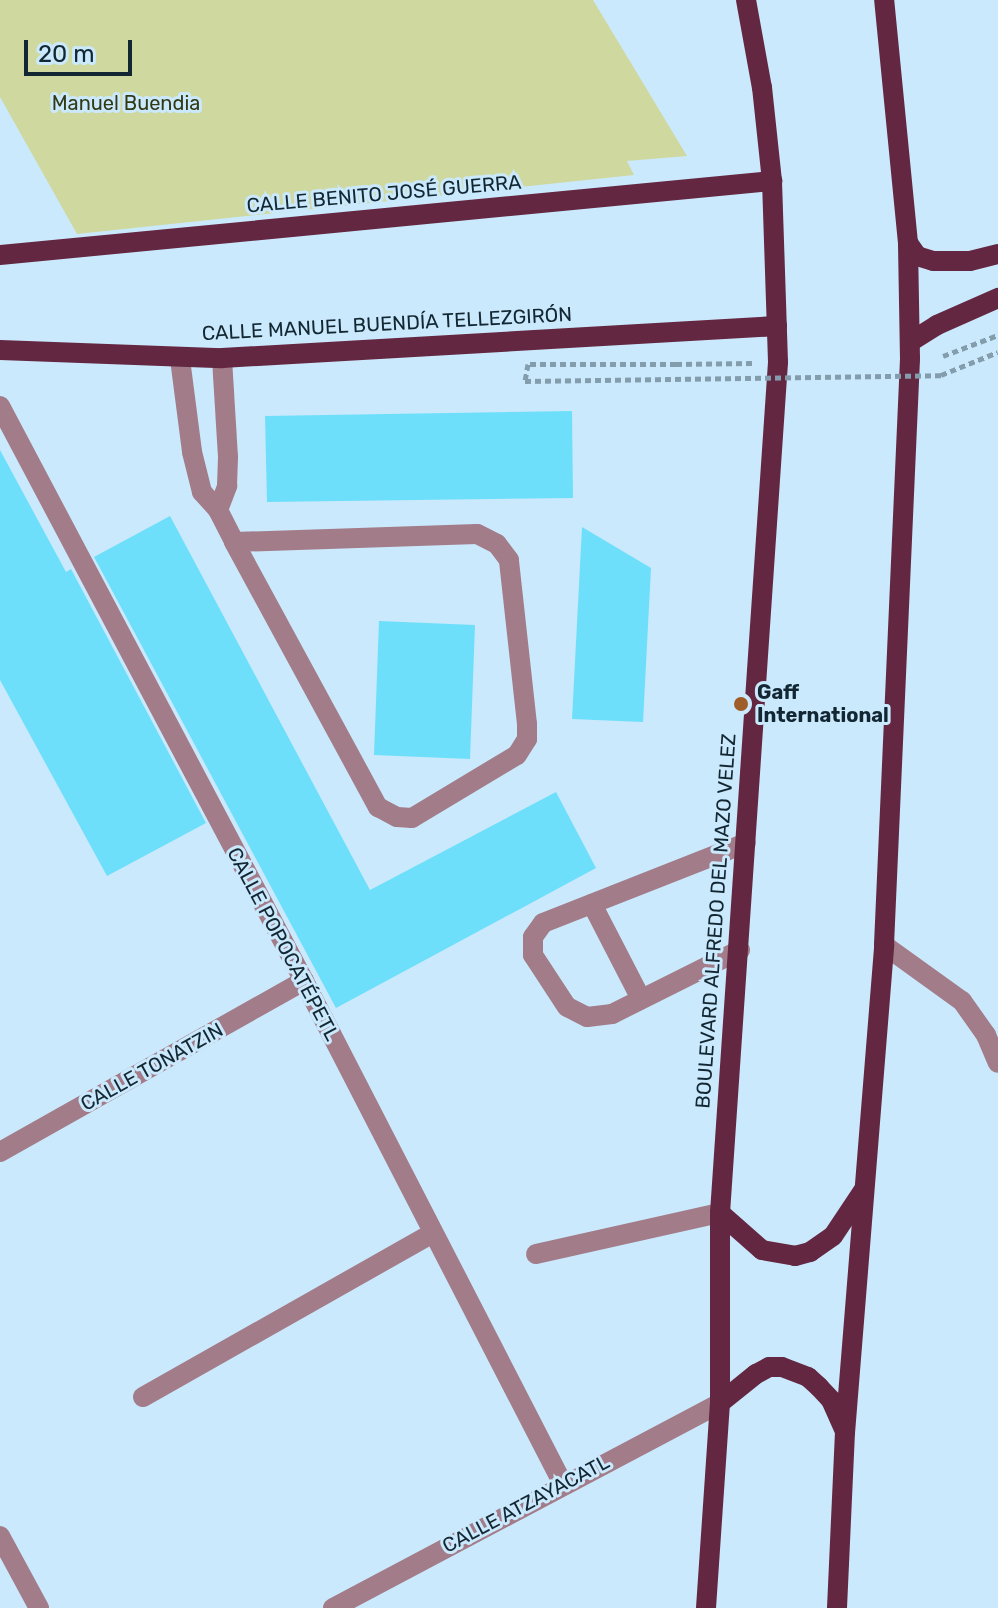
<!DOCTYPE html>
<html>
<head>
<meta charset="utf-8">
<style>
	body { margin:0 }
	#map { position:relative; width:998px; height:1608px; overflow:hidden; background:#cbe9fc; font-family:Rubik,sans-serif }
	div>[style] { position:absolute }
	.green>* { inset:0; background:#cfd89e }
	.building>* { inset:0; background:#6ddffb }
	.path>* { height:5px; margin-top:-2.5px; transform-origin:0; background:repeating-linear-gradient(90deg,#839dad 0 6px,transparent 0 10px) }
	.minor>* { height:20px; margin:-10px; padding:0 10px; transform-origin:10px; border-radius:10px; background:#a27c89 }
	.major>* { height:20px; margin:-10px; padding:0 10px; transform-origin:10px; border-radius:10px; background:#642741 }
	.path-bridge>* { height:5px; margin-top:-2.5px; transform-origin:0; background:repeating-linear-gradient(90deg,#839dad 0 6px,transparent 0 10px) }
	.dots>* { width:22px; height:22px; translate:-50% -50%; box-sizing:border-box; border:4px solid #cbe9fc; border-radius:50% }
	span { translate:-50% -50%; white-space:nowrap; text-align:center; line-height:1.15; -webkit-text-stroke:6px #cbe9fc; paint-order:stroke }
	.park-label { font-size:20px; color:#343915 }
	.street-label { font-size:20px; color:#132733 }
	.poi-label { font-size:20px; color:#132733; font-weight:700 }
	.left { translate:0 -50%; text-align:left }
	.scale { position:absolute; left:24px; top:40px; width:108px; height:36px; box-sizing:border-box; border:4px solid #132733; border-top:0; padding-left:10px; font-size:24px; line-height:28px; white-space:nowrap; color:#132733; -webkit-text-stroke:6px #cbe9fc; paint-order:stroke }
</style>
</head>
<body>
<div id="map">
	<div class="green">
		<i style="clip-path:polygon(0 0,593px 0,687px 156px,627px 161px,634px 175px,77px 234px,0 97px)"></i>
	</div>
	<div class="building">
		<i style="clip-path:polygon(572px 411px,573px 498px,267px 502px,265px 416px)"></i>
		<i style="clip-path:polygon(0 450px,66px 572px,71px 569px,206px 823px,107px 876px,0 680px)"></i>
		<i style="clip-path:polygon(170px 516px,370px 890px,556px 792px,596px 868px,336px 1008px,94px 557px)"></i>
		<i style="clip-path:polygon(582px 527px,651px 568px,643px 722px,572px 719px)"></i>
		<i style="clip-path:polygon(379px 621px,475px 625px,470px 759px,374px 755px)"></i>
	</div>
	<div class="path">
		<i style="left:943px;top:356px;width:59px;rotate:-20.9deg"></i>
		<i style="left:676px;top:364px;width:77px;rotate:-0.7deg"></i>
	</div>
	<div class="minor">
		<i style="left:180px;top:359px;width:94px;rotate:82.6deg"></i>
		<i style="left:192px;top:452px;width:41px;rotate:76deg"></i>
		<i style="left:202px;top:492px;width:24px;rotate:48deg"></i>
		<i style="left:218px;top:510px;width:36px;rotate:63deg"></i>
		<i style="left:234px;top:542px;width:302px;rotate:61.5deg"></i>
		<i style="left:378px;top:807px;width:21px;rotate:28deg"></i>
		<i style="left:397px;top:817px;width:15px;rotate:4deg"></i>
		<i style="left:412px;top:818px;width:122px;rotate:-31deg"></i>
		<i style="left:517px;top:755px;width:19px;rotate:-58deg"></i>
		<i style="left:527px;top:739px;width:15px;rotate:-90deg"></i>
		<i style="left:527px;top:724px;width:165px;rotate:-96.3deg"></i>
		<i style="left:509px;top:560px;width:20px;rotate:-127deg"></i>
		<i style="left:497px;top:544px;width:22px;rotate:-153deg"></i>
		<i style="left:477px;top:534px;width:243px;rotate:178.1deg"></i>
		<i style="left:0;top:406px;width:650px;rotate:62.13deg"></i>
		<i style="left:304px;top:981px;width:566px;rotate:62.76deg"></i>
		<i style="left:218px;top:510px;width:26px;rotate:-69deg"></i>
		<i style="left:227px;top:486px;width:29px;rotate:-88deg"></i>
		<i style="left:228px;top:457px;width:99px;rotate:-93.5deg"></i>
		<i style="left:592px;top:904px;width:107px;rotate:62.7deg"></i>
		<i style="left:884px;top:945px;width:96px;rotate:35.7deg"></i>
		<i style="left:962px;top:1001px;width:42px;rotate:54.8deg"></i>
		<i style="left:986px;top:1035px;width:30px;rotate:67deg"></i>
		<i style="left:740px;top:950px;width:143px;rotate:153.4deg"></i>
		<i style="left:612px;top:1014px;width:25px;rotate:173deg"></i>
		<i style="left:587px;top:1017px;width:22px;rotate:-153deg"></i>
		<i style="left:567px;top:1007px;width:62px;rotate:-123.2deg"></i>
		<i style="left:533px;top:955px;width:18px;rotate:-90deg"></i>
		<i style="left:533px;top:937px;width:17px;rotate:-54deg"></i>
		<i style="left:543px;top:923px;width:218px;rotate:-21.5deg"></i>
		<i style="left:0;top:1152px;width:349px;rotate:-29.4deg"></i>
		<i style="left:536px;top:1254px;width:189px;rotate:-12.6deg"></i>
		<i style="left:143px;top:1397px;width:331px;rotate:-29.5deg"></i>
		<i style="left:0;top:1536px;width:82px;rotate:61.6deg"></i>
		<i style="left:333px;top:1608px;width:438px;rotate:-27.9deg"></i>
	</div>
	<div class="major">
		<i style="left:908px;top:243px;width:16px;rotate:55deg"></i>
		<i style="left:917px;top:256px;width:17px;rotate:17deg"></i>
		<i style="left:933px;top:261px;width:37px"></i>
		<i style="left:970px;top:261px;width:29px;rotate:-14deg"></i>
		<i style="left:0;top:255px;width:776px;rotate:-5.48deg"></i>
		<i style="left:910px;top:342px;width:32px;rotate:-32deg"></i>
		<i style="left:937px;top:325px;width:67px;rotate:-23.9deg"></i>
		<i style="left:0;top:350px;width:222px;rotate:2.1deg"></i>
		<i style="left:222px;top:358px;width:556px;rotate:-3.3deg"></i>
		<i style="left:720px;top:1213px;width:56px;rotate:41.4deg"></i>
		<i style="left:762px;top:1250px;width:34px;rotate:10deg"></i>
		<i style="left:795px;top:1256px;width:16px;rotate:-15deg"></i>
		<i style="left:810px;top:1252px;width:28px;rotate:-35deg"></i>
		<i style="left:833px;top:1236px;width:54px;rotate:-56.3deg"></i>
		<i style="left:720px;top:1403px;width:46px;rotate:-38.9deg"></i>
		<i style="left:756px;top:1374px;width:15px;rotate:-28deg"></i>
		<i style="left:769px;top:1367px;width:13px"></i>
		<i style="left:782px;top:1367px;width:28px;rotate:21deg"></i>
		<i style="left:808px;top:1377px;width:15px;rotate:42deg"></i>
		<i style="left:819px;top:1387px;width:18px;rotate:47deg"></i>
		<i style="left:831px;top:1400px;width:32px;rotate:66deg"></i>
		<i style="left:706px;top:1608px;width:205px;rotate:-86.1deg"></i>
		<i style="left:720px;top:1403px;width:190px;rotate:-90deg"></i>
		<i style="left:720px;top:1213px;width:853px;rotate:-86.1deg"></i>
		<i style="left:778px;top:362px;width:181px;rotate:-91.9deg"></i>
		<i style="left:772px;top:181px;width:94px;rotate:-96.1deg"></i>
		<i style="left:762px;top:88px;width:89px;rotate:-100.3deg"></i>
		<i style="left:837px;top:1608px;width:175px;rotate:-87.4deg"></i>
		<i style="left:845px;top:1433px;width:490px;rotate:-85.4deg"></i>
		<i style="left:884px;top:945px;width:587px;rotate:-87.46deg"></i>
		<i style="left:910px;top:359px;width:116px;rotate:-91deg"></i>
		<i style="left:908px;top:243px;width:244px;rotate:-95.6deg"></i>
	</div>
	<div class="path-bridge">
		<i style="left:676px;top:364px;width:148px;rotate:180deg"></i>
		<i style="left:528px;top:364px;width:17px;rotate:100deg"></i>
		<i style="left:525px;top:381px;width:416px;rotate:-0.8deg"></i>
		<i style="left:941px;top:375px;width:61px;rotate:-22deg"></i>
	</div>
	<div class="dots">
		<i style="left:741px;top:704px;background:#9f5d29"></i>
	</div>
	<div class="park-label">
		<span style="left:126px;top:103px">Manuel Buendia</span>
	</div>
	<div class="street-label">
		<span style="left:384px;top:194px;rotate:-5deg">CALLE BENITO JOSÉ GUERRA</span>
		<span style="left:387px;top:324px;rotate:-3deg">CALLE MANUEL BUENDÍA TELLEZGIRÓN</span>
		<span style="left:716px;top:921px;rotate:-86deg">BOULEVARD ALFREDO DEL MAZO VELEZ</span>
		<span style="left:283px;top:944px;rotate:62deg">CALLE POPOCATÉPETL</span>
		<span style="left:152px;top:1067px;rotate:-29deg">CALLE TONATZIN</span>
		<span style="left:526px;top:1504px;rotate:-28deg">CALLE ATZAYACATL</span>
	</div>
	<div class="poi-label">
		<span class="left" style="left:757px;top:704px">Gaff<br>International</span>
	</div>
	<div class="scale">20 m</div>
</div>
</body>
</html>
